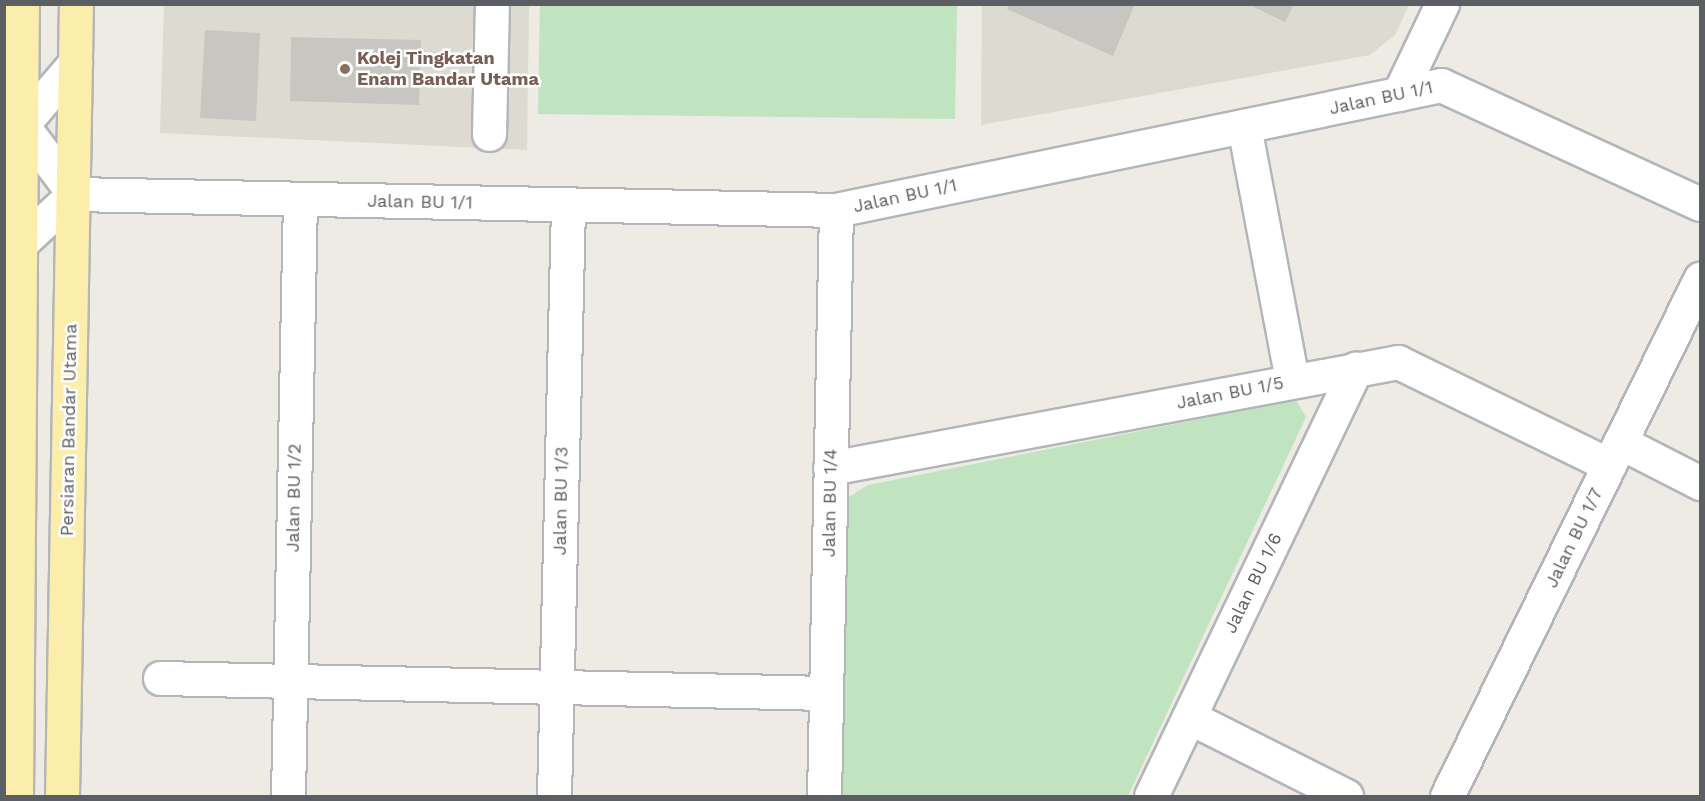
<!DOCTYPE html>
<html>
<head>
<meta charset="utf-8">
<style>
	body { margin:0 }
	#map { position:relative; width:1705px; height:801px; overflow:hidden; background:#edebe3; font-family:"Work Sans",sans-serif }
	div>[style] { position:absolute }
	.education>* { inset:0; background:#dddad1 }
	.green>* { inset:0; background:#c0e4c0 }
	.building>* { inset:0; background:#c8c6c0 }
	.roads { filter:drop-shadow(2px 0 #b3b5ba) drop-shadow(-2px 0 #b3b5ba) drop-shadow(0 2px #b3b5ba) drop-shadow(0 -2px #b3b5ba) }
	.minor>* { height:33px; margin:-16.5px; padding:0 16.5px; transform-origin:16.5px; border-radius:16.5px; background:#fff }
	.major>* { height:33px; margin:-16.5px; padding:0 16.5px; transform-origin:16.5px; border-radius:16.5px; background:#fbeeaa }
	.dots>* { width:16px; height:16px; translate:-50% -50%; box-sizing:border-box; border:3px solid #fff; border-radius:50% }
	span { translate:-50% -50%; white-space:nowrap; text-align:center; line-height:1.15; -webkit-text-stroke:5px #fff; paint-order:stroke }
	.education-label { font-size:18px; color:#785e54; font-weight:700 }
	.left { translate:0 -50%; text-align:left }
	.street-label { font-size:18px; color:#5b5f63 }
	.frame { position:absolute; inset:0; border:6px solid #5b5f63; pointer-events:none }
</style>
</head>
<body>
<div id="map">
	<div class="education">
		<i style="clip-path:polygon(164px 5px,529px 5px,527px 150px,160px 133px)"></i>
		<i style="clip-path:polygon(982px 5px,1409px 5px,1395px 35px,1370px 55px,981px 125px)"></i>
	</div>
	<div class="green">
		<i style="clip-path:polygon(540px 5px,957px 5px,955px 119px,538px 114px)"></i>
		<i style="clip-path:polygon(1296px 400px,1306px 417px,1128px 796px,838px 796px,846px 499px,868px 485px)"></i>
	</div>
	<div class="building">
		<i style="clip-path:polygon(1009px 4px,1135px 4px,1113px 56px,1007px 9px)"></i>
		<i style="clip-path:polygon(1248px 4px,1294px 4px,1285px 22px)"></i>
		<i style="clip-path:polygon(205px 30px,260px 33px,256px 121px,200px 118px)"></i>
		<i style="clip-path:polygon(291px 37px,421px 40px,419px 105px,290px 101px)"></i>
	</div>
	<div class="roads">
		<div class="minor">
			<i style="left:1399px;top:94px;width:100px;rotate:-64.5deg"></i>
			<i style="left:22px;top:125px;width:86px;rotate:53deg"></i>
			<i style="left:22px;top:125px;width:82px;rotate:-49.5deg"></i>
			<i style="left:1244px;top:126px;width:259px;rotate:79.3deg"></i>
			<i style="left:489px;top:134px;width:130px;rotate:-88.7deg"></i>
			<i style="left:74px;top:194px;width:762px;rotate:1.2deg"></i>
			<i style="left:836px;top:210px;width:618px;rotate:-11.67deg"></i>
			<i style="left:1441px;top:85px;width:285px;rotate:24.7deg"></i>
			<i style="left:21px;top:243px;width:72px;rotate:-42.8deg"></i>
			<i style="left:1620px;top:442px;width:90px;rotate:27.1deg"></i>
			<i style="left:830px;top:468px;width:578px;rotate:-10.57deg"></i>
			<i style="left:1398px;top:362px;width:235px;rotate:26deg"></i>
			<i style="left:160px;top:678px;width:666px;rotate:1.29deg"></i>
			<i style="left:1189px;top:717px;width:176px;rotate:26.7deg"></i>
			<i style="left:288px;top:796px;width:596px;rotate:-88.85deg"></i>
			<i style="left:554px;top:796px;width:591px;rotate:-88.64deg"></i>
			<i style="left:824px;top:796px;width:586px;rotate:-88.83deg"></i>
			<i style="left:1151px;top:796px;width:474px;rotate:-64.4deg"></i>
			<i style="left:1447px;top:796px;width:576px;rotate:-63.92deg"></i>
		</div>
		<div class="major">
			<i style="left:16px;top:796px;width:792px;rotate:-89.57deg"></i>
			<i style="left:62px;top:796px;width:792px;rotate:-88.99deg"></i>
		</div>
	</div>
	<div class="dots">
		<i style="left:345px;top:69px;background:#8d6e63"></i>
	</div>
	<div class="education-label">
		<span class="left" style="left:357px;top:69px">Kolej Tingkatan<br>Enam Bandar Utama</span>
	</div>
	<div class="street-label">
		<span style="left:1381px;top:98px;rotate:-12deg">Jalan BU 1/1</span>
		<span style="left:905px;top:196px;rotate:-12deg">Jalan BU 1/1</span>
		<span style="left:420px;top:202px;rotate:1deg">Jalan BU 1/1</span>
		<span style="left:1230px;top:393px;rotate:-11deg">Jalan BU 1/5</span>
		<span style="left:69px;top:430px;rotate:-89deg">Persiaran Bandar Utama</span>
		<span style="left:294px;top:498px;rotate:-89deg">Jalan BU 1/2</span>
		<span style="left:561px;top:501px;rotate:-89deg">Jalan BU 1/3</span>
		<span style="left:830px;top:503px;rotate:-89deg">Jalan BU 1/4</span>
		<span style="left:1574px;top:538px;rotate:-64deg">Jalan BU 1/7</span>
		<span style="left:1253px;top:583px;rotate:-64deg">Jalan BU 1/6</span>
	</div>
	<div class="frame"></div>
</div>
</body>
</html>
